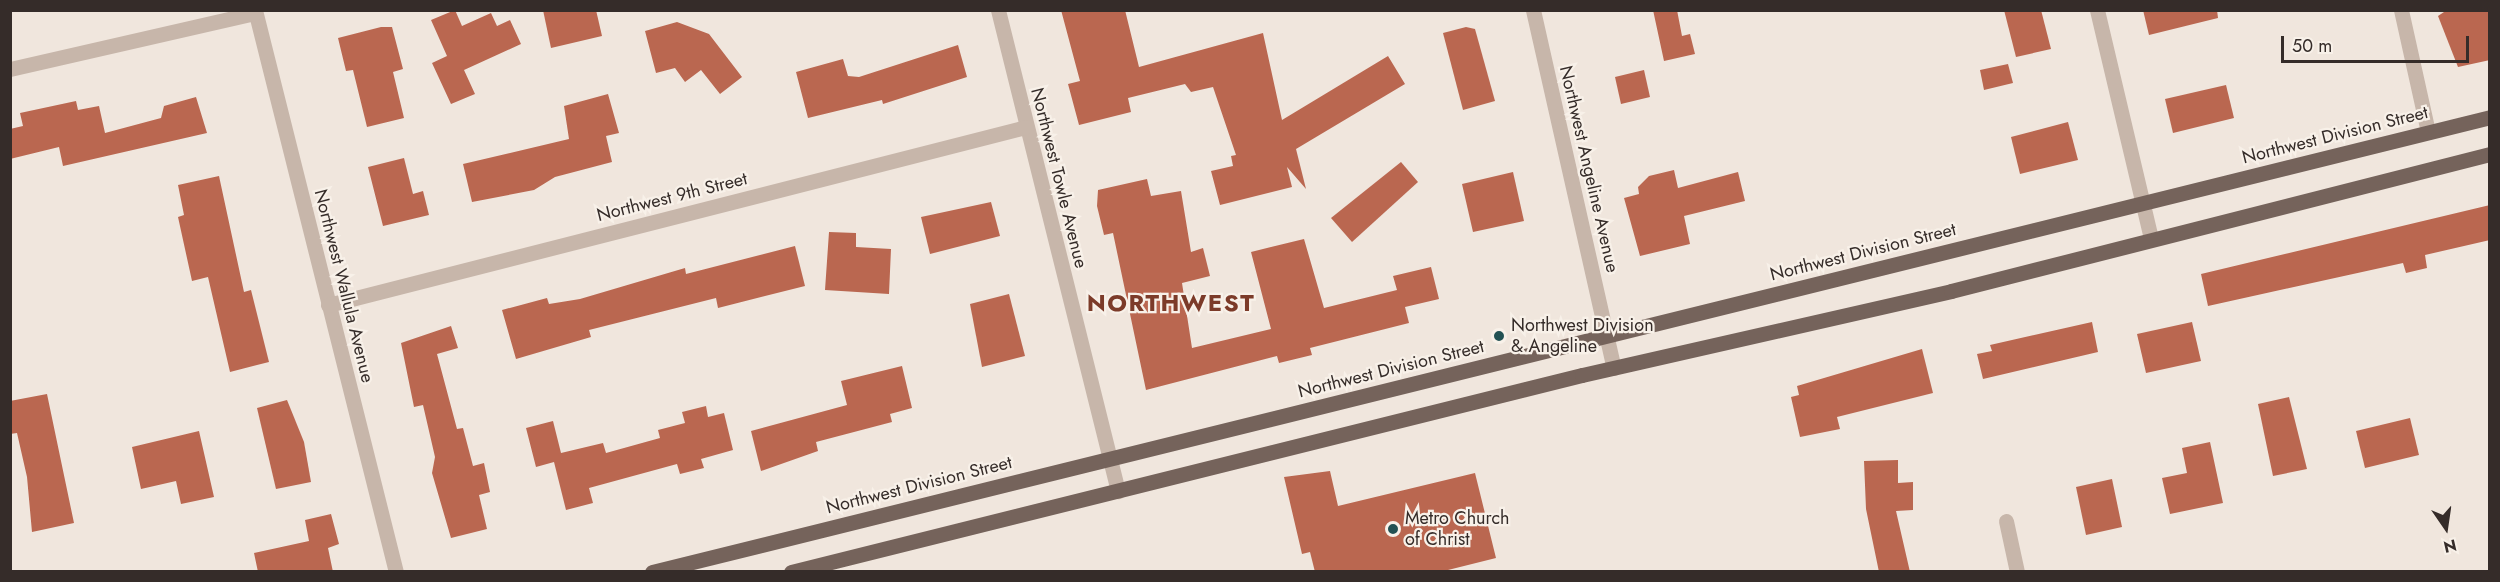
<!DOCTYPE html>
<html>
<head>
<meta charset="utf-8">
<style>
	body { margin:0 }
	#map { position:relative; width:2500px; height:582px; overflow:hidden; background:#f0e6dd; font-family:Jost,sans-serif }
	div>[style] { position:absolute }
	.building>* { inset:0; background:#ba6750 }
	.minor>* { height:15px; margin:-7.5px; padding:0 7.5px; transform-origin:7.5px; border-radius:7.5px; background:#c7b6aa }
	.primary>* { height:15px; margin:-7.5px; padding:0 7.5px; transform-origin:7.5px; border-radius:7.5px; background:#75635b }
	.dots>* { width:16px; height:16px; translate:-50% -50%; box-sizing:border-box; border:3px solid #f8f1e9; border-radius:50% }
	span { translate:-50% -50%; white-space:nowrap; text-align:center; line-height:1.15; -webkit-text-stroke:4.5px #f8f1e9; paint-order:stroke }
	.street-label { font-size:18px; color:#352c29 }
	.poi-label { font-size:18px; color:#352c29 }
	.left { translate:0 -50%; text-align:left }
	.district-label { font-size:24px; color:#7c3b29; font-weight:700; letter-spacing:1.5px }
	.frame { position:absolute; inset:0; border:12px solid #352c29; pointer-events:none }
	.north { position:absolute; left:2416px; top:498px; width:60px; height:60px; -webkit-text-stroke:4px #f8f1e9; paint-order:stroke; rotate:167deg; font-size:16px; font-weight:700; line-height:24px; text-align:center; color:#352c29 }
	.north::after { content:''; display:block; margin:auto; width:21px; height:27px; background:#352c29; clip-path:polygon(50% 0,100% 100%,50% 72%,0 100%) }
	.scale { position:absolute; left:2281px; top:36px; width:188px; height:27px; box-sizing:border-box; border:3px solid #352c29; border-top:0; padding-left:8px; font-size:18px; line-height:21px; white-space:nowrap; color:#352c29; -webkit-text-stroke:4px #f8f1e9; paint-order:stroke }
</style>
</head>
<body>
<div id="map">
	<div class="building">
		<i style="clip-path:polygon(455px 10px,462px 26px,491px 13px,497px 26px,510px 20px,521px 44px,464px 70px,475px 94px,451px 104px,432px 63px,447px 56px,431px 20px)"></i>
		<i style="clip-path:polygon(543px 10px,596px 10px,602px 36px,551px 48px)"></i>
		<i style="clip-path:polygon(1061px 10px,1125px 10px,1139px 67px,1263px 33px,1282px 120px,1388px 56px,1405px 84px,1296px 149px,1306px 189px,1287px 167px,1292px 187px,1220px 205px,1211px 171px,1233px 166px,1231px 156px,1236px 155px,1213px 87px,1191px 92px,1185px 84px,1128px 98px,1131px 112px,1079px 125px,1068px 84px,1080px 81px)"></i>
		<i style="clip-path:polygon(1653px 10px,1677px 10px,1682px 36px,1690px 34px,1695px 54px,1664px 61px)"></i>
		<i style="clip-path:polygon(2004px 10px,2041px 10px,2051px 49px,2016px 57px)"></i>
		<i style="clip-path:polygon(2143px 10px,2217px 10px,2218px 18px,2149px 35px)"></i>
		<i style="clip-path:polygon(2447px 10px,2489px 10px,2490px 60px,2458px 67px,2438px 16px)"></i>
		<i style="clip-path:polygon(677px 22px,709px 34px,742px 77px,720px 94px,701px 70px,685px 82px,675px 68px,656px 73px,645px 31px)"></i>
		<i style="clip-path:polygon(381px 27px,392px 27px,403px 69px,393px 72px,404px 118px,367px 127px,353px 70px,346px 71px,338px 38px)"></i>
		<i style="clip-path:polygon(1466px 27px,1475px 29px,1495px 101px,1463px 110px,1443px 33px)"></i>
		<i style="clip-path:polygon(958px 45px,967px 77px,883px 104px,882px 100px,808px 118px,796px 72px,843px 59px,848px 76px,859px 77px)"></i>
		<i style="clip-path:polygon(2008px 64px,2013px 83px,1984px 90px,1980px 70px)"></i>
		<i style="clip-path:polygon(1644px 70px,1650px 97px,1621px 104px,1615px 77px)"></i>
		<i style="clip-path:polygon(2226px 85px,2234px 118px,2173px 133px,2165px 99px)"></i>
		<i style="clip-path:polygon(608px 94px,619px 133px,606px 136px,612px 162px,555px 177px,534px 190px,472px 202px,463px 164px,569px 139px,564px 106px)"></i>
		<i style="clip-path:polygon(196px 97px,207px 133px,63px 166px,59px 147px,10px 159px,10px 129px,23px 126px,20px 113px,76px 101px,78px 110px,99px 106px,105px 133px,161px 118px,164px 106px)"></i>
		<i style="clip-path:polygon(2068px 122px,2078px 160px,2020px 174px,2011px 137px)"></i>
		<i style="clip-path:polygon(404px 158px,413px 194px,423px 191px,429px 215px,383px 226px,368px 167px)"></i>
		<i style="clip-path:polygon(1401px 162px,1418px 182px,1352px 242px,1331px 218px)"></i>
		<i style="clip-path:polygon(1674px 170px,1678px 188px,1738px 172px,1745px 201px,1684px 216px,1690px 244px,1640px 256px,1624px 198px,1639px 194px,1638px 187px,1649px 176px)"></i>
		<i style="clip-path:polygon(1513px 172px,1524px 221px,1473px 232px,1462px 184px)"></i>
		<i style="clip-path:polygon(219px 176px,244px 292px,251px 290px,269px 362px,230px 372px,208px 277px,192px 281px,178px 217px,184px 215px,178px 185px)"></i>
		<i style="clip-path:polygon(1147px 179px,1151px 196px,1181px 191px,1191px 252px,1203px 248px,1210px 276px,1182px 283px,1192px 348px,1271px 329px,1251px 252px,1304px 239px,1324px 308px,1397px 290px,1393px 276px,1431px 267px,1439px 299px,1405px 307px,1409px 323px,1310px 348px,1312px 355px,1279px 363px,1277px 356px,1146px 390px,1113px 233px,1104px 235px,1097px 206px,1098px 190px)"></i>
		<i style="clip-path:polygon(991px 202px,1000px 236px,930px 254px,921px 217px)"></i>
		<i style="clip-path:polygon(2490px 205px,2490px 240px,2425px 255px,2427px 268px,2406px 273px,2403px 263px,2208px 306px,2201px 274px)"></i>
		<i style="clip-path:polygon(829px 232px,856px 233px,856px 247px,891px 249px,889px 294px,825px 290px)"></i>
		<i style="clip-path:polygon(795px 246px,805px 286px,718px 308px,716px 298px,589px 330px,591px 337px,516px 359px,502px 310px,547px 298px,549px 304px,580px 299px,685px 268px,686px 274px)"></i>
		<i style="clip-path:polygon(1009px 294px,1025px 356px,982px 367px,970px 304px)"></i>
		<i style="clip-path:polygon(2092px 322px,2098px 352px,1983px 379px,1977px 354px,1992px 351px,1990px 345px)"></i>
		<i style="clip-path:polygon(2192px 322px,2201px 361px,2146px 373px,2137px 334px)"></i>
		<i style="clip-path:polygon(451px 326px,458px 348px,437px 354px,457px 429px,463px 428px,473px 466px,484px 463px,490px 492px,479px 495px,487px 529px,451px 538px,432px 473px,435px 457px,423px 405px,414px 407px,401px 343px)"></i>
		<i style="clip-path:polygon(1922px 349px,1933px 393px,1837px 417px,1840px 429px,1800px 437px,1791px 397px,1799px 395px,1797px 386px)"></i>
		<i style="clip-path:polygon(902px 366px,912px 408px,890px 414px,892px 422px,816px 442px,818px 451px,761px 471px,751px 431px,847px 405px,841px 381px)"></i>
		<i style="clip-path:polygon(47px 394px,74px 523px,32px 532px,27px 477px,17px 433px,10px 434px,10px 401px)"></i>
		<i style="clip-path:polygon(2289px 397px,2307px 469px,2273px 476px,2258px 404px)"></i>
		<i style="clip-path:polygon(287px 400px,304px 442px,311px 482px,276px 489px,257px 408px)"></i>
		<i style="clip-path:polygon(706px 406px,708px 417px,724px 413px,733px 450px,701px 459px,704px 468px,680px 474px,677px 464px,589px 488px,593px 503px,566px 510px,554px 462px,536px 467px,526px 428px,553px 421px,561px 453px,603px 443px,606px 453px,660px 438px,658px 430px,685px 423px,682px 412px)"></i>
		<i style="clip-path:polygon(2410px 418px,2419px 455px,2365px 468px,2356px 431px)"></i>
		<i style="clip-path:polygon(199px 431px,214px 497px,181px 504px,176px 481px,141px 489px,132px 447px)"></i>
		<i style="clip-path:polygon(2210px 442px,2223px 503px,2170px 514px,2162px 478px,2187px 473px,2182px 448px)"></i>
		<i style="clip-path:polygon(1898px 460px,1898px 483px,1913px 482px,1913px 510px,1896px 511px,1910px 572px,1879px 572px,1866px 509px,1864px 461px)"></i>
		<i style="clip-path:polygon(1330px 471px,1338px 506px,1475px 473px,1496px 558px,1440px 572px,1315px 572px,1310px 552px,1302px 554px,1284px 477px)"></i>
		<i style="clip-path:polygon(2112px 479px,2122px 527px,2086px 535px,2076px 487px)"></i>
		<i style="clip-path:polygon(331px 514px,339px 544px,328px 548px,333px 572px,258px 572px,254px 553px,309px 541px,305px 520px)"></i>
	</div>
	<div class="minor">
		<i style="left:255px;top:10px;width:579px;rotate:75.92deg"></i>
		<i style="left:998px;top:10px;width:496px;rotate:76deg"></i>
		<i style="left:1533px;top:10px;width:367px;rotate:77.3deg"></i>
		<i style="left:2097px;top:10px;width:235px;rotate:76.7deg"></i>
		<i style="left:2401px;top:10px;width:125px;rotate:77.5deg"></i>
		<i style="left:10px;top:69px;width:251px;rotate:-12.9deg"></i>
		<i style="left:328px;top:305px;width:720px;rotate:-14.31deg"></i>
		<i style="left:2006px;top:521px;width:52px;rotate:77.8deg"></i>
	</div>
	<div class="primary">
		<i style="left:652px;top:572px;width:1893px;rotate:-13.9deg"></i>
		<i style="left:791px;top:572px;width:815px;rotate:-13.99deg"></i>
		<i style="left:1582px;top:375px;width:378px;rotate:-12.8deg"></i>
		<i style="left:1951px;top:291px;width:556px;rotate:-14.26deg"></i>
	</div>
	<div class="dots">
		<i style="left:1499px;top:336px;background:#225153"></i>
		<i style="left:1393px;top:529px;background:#225153"></i>
	</div>
	<div class="street-label">
		<span style="left:2335px;top:135px;rotate:-14deg">Northwest Division Street</span>
		<span style="left:1589px;top:169px;rotate:77deg">Northwest Angeline Avenue</span>
		<span style="left:1059px;top:178px;rotate:76deg">Northwest Towle Avenue</span>
		<span style="left:672px;top:197px;rotate:-14deg">Northwest 9th Street</span>
		<span style="left:1863px;top:252px;rotate:-14deg">Northwest Division Street</span>
		<span style="left:344px;top:286px;rotate:76deg">Northwest Wallula Avenue</span>
		<span style="left:1391px;top:369px;rotate:-14deg">Northwest Division Street</span>
		<span style="left:919px;top:485px;rotate:-14deg">Northwest Division Street</span>
	</div>
	<div class="poi-label">
		<span class="left" style="left:1511px;top:336px">Northwest Division<br>&amp; Angeline</span>
		<span class="left" style="left:1405px;top:529px">Metro Church<br>of Christ</span>
	</div>
	<div class="district-label">
		<span style="left:1171px;top:303px">NORTHWEST</span>
	</div>
	<div class="frame"></div>
	<div class="north">N</div>
	<div class="scale">50 m</div>
</div>
</body>
</html>
